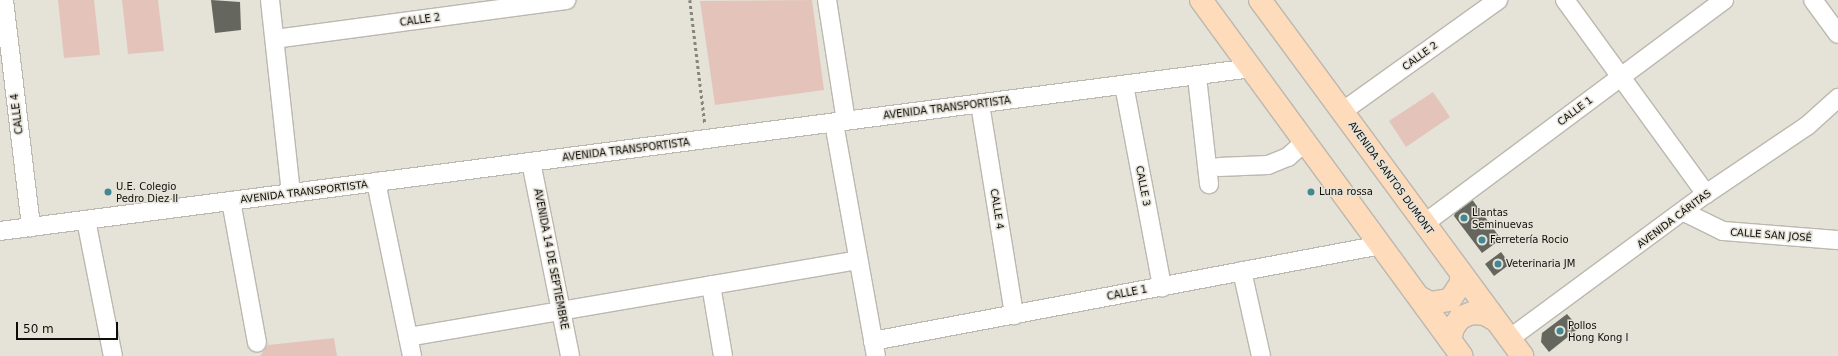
<!DOCTYPE html>
<html>
<head>
<meta charset="utf-8">
<style>
	body { margin:0 }
	#map { position:relative; width:1838px; height:356px; overflow:hidden; background:#e5e2d8; font-family:"DejaVu Sans",sans-serif }
	div>[style] { position:absolute }
	.green>* { inset:0; background:#e4c4ba }
	.building>* { inset:0; background:#65665e }
	.path>* { height:2.5px; margin-top:-1.25px; transform-origin:0; background:repeating-linear-gradient(90deg,#86847d 0 3px,transparent 0 6px) }
	.roads { filter:drop-shadow(1px 0 #bcb8af) drop-shadow(-1px 0 #bcb8af) drop-shadow(0 1px #bcb8af) drop-shadow(0 -1px #bcb8af) }
	.minor>* { height:18px; margin:-9px; padding:0 9px; transform-origin:9px; border-radius:9px; background:#fff }
	.major>* { height:22px; margin:-11px; padding:0 11px; transform-origin:11px; border-radius:11px; background:#fedbba }
	.dots>* { width:11px; height:11px; translate:-50% -50%; box-sizing:border-box; border:2px solid #e5e2d8; border-radius:50% }
	span { translate:-50% -50%; white-space:nowrap; text-align:center; line-height:1.15; -webkit-text-stroke:3px #e5e2d8; paint-order:stroke }
	.street-label { font-size:10px; color:#0e0d0a }
	.poi-label { font-size:10px; color:#0e0d0a }
	.left { translate:0 -50%; text-align:left }
	.scale { position:absolute; left:16px; top:322px; width:102px; height:18px; box-sizing:border-box; border:2px solid #0e0d0a; border-top:0; padding-left:5px; font-size:12px; line-height:14px; white-space:nowrap; color:#0e0d0a; -webkit-text-stroke:3px #e5e2d8; paint-order:stroke }
</style>
</head>
<body>
<div id="map">
	<div class="green">
		<i style="clip-path:polygon(58px 0,94px 0,100px 55px,64px 58px)"></i>
		<i style="clip-path:polygon(122px 0,158px 0,164px 51px,128px 54px)"></i>
		<i style="clip-path:polygon(812px 0,824px 90px,715px 105px,700px 1px)"></i>
		<i style="clip-path:polygon(1433px 92px,1450px 117px,1406px 147px,1389px 121px)"></i>
		<i style="clip-path:polygon(334px 338px,337px 356px,260px 356px,268px 345px)"></i>
	</div>
	<div class="building">
		<i style="clip-path:polygon(211px 0,240px 2px,241px 30px,215px 33px)"></i>
		<i style="clip-path:polygon(1471px 198px,1501px 239px,1482px 253px,1454px 216px,1457px 208px)"></i>
		<i style="clip-path:polygon(1501px 252px,1510px 264px,1494px 276px,1485px 264px)"></i>
		<i style="clip-path:polygon(1567px 314px,1579px 328px,1549px 352px,1541px 342px,1542px 333px)"></i>
	</div>
	<div class="path">
		<i style="left:690px;top:0;width:125px;rotate:83.1deg"></i>
	</div>
	<div class="roads">
		<div class="minor">
			<i style="left:4px;top:0;width:229px;rotate:83.2deg"></i>
			<i style="left:270px;top:0;width:194px;rotate:83.8deg"></i>
			<i style="left:827px;top:0;width:122px;rotate:81.1deg"></i>
			<i style="left:1565px;top:0;width:240px;rotate:54deg"></i>
			<i style="left:1813px;top:0;width:42px;rotate:53.7deg"></i>
			<i style="left:275px;top:39px;width:294px;rotate:-7.6deg"></i>
			<i style="left:1197px;top:77px;width:108px;rotate:83.6deg"></i>
			<i style="left:1124px;top:85px;width:206px;rotate:79.3deg"></i>
			<i style="left:980px;top:104px;width:214px;rotate:80.8deg"></i>
			<i style="left:1343px;top:111px;width:191px;rotate:-35.6deg"></i>
			<i style="left:834px;top:123px;width:237px;rotate:79.8deg"></i>
			<i style="left:531px;top:162px;width:198px;rotate:78.6deg"></i>
			<i style="left:1219px;top:167px;width:49px;rotate:-2.3deg"></i>
			<i style="left:1268px;top:165px;width:22px;rotate:-22deg"></i>
			<i style="left:1288px;top:157px;width:24px;rotate:-42deg"></i>
			<i style="left:376px;top:182px;width:178px;rotate:78.3deg"></i>
			<i style="left:231px;top:201px;width:144px;rotate:79.6deg"></i>
			<i style="left:1684px;top:212px;width:43px;rotate:26deg"></i>
			<i style="left:1723px;top:231px;width:115px;rotate:4.5deg"></i>
			<i style="left:86px;top:220px;width:139px;rotate:78.8deg"></i>
			<i style="left:1425px;top:223px;width:373px;rotate:-36.7deg"></i>
			<i style="left:0;top:231px;width:1262px;rotate:-7.42deg"></i>
			<i style="left:1242px;top:271px;width:87px;rotate:77.4deg"></i>
			<i style="left:711px;top:285px;width:72px;rotate:80.4deg"></i>
			<i style="left:408px;top:337px;width:457px;rotate:-9.7deg"></i>
			<i style="left:1509px;top:339px;width:245px;rotate:-36.4deg"></i>
			<i style="left:1706px;top:194px;width:122px;rotate:-34deg"></i>
			<i style="left:1807px;top:126px;width:42px;rotate:-42.1deg"></i>
			<i style="left:873px;top:341px;width:517px;rotate:-10.7deg"></i>
		</div>
		<div class="major">
			<i style="left:1201px;top:0;width:441px;rotate:53.8deg"></i>
			<i style="left:1260px;top:0;width:442px;rotate:53.6deg"></i>
			<i style="left:1421px;top:298px;width:10px;rotate:29deg"></i>
			<i style="left:1430px;top:303px;width:20px;rotate:-9deg"></i>
			<i style="left:1450px;top:300px;width:20px;rotate:-57deg"></i>
			<i style="left:1461px;top:283px;width:10px;rotate:-90deg"></i>
			<i style="left:1450px;top:340px;width:12px;rotate:-76deg"></i>
			<i style="left:1453px;top:328px;width:12px;rotate:-55deg"></i>
			<i style="left:1460px;top:318px;width:13px;rotate:-23deg"></i>
			<i style="left:1472px;top:313px;width:13px;rotate:4deg"></i>
			<i style="left:1485px;top:314px;width:12px;rotate:31deg"></i>
		</div>
	</div>
	<div class="dots">
		<i style="left:108px;top:192px;background:#428893"></i>
		<i style="left:1311px;top:192px;background:#428893"></i>
		<i style="left:1464px;top:218px;background:#428893"></i>
		<i style="left:1482px;top:240px;background:#428893"></i>
		<i style="left:1498px;top:264px;background:#428893"></i>
		<i style="left:1560px;top:331px;background:#428893"></i>
	</div>
	<div class="street-label">
		<span style="left:420px;top:20px;rotate:-8deg">CALLE 2</span>
		<span style="left:1420px;top:56px;rotate:-36deg">CALLE 2</span>
		<span style="left:947px;top:108px;rotate:-7deg">AVENIDA TRANSPORTISTA</span>
		<span style="left:1575px;top:111px;rotate:-37deg">CALLE 1</span>
		<span style="left:17px;top:114px;rotate:-97deg">CALLE 4</span>
		<span style="left:626px;top:150px;rotate:-7deg">AVENIDA TRANSPORTISTA</span>
		<span style="left:1391px;top:178px;rotate:54deg">AVENIDA SANTOS DUMONT</span>
		<span style="left:1143px;top:186px;rotate:79deg">CALLE 3</span>
		<span style="left:304px;top:192px;rotate:-7deg">AVENIDA TRANSPORTISTA</span>
		<span style="left:997px;top:209px;rotate:81deg">CALLE 4</span>
		<span style="left:1674px;top:219px;rotate:-37deg">AVENIDA CÁRITAS</span>
		<span style="left:1771px;top:235px;rotate:4deg">CALLE SAN JOSÉ</span>
		<span style="left:551px;top:259px;rotate:79deg">AVENIDA 14 DE SEPTIEMBRE</span>
		<span style="left:1127px;top:293px;rotate:-11deg">CALLE 1</span>
	</div>
	<div class="poi-label">
		<span class="left" style="left:116px;top:192px">U.E. Colegio<br>Pedro Diez II</span>
		<span class="left" style="left:1319px;top:192px">Luna rossa</span>
		<span class="left" style="left:1472px;top:218px">Llantas<br>Seminuevas</span>
		<span class="left" style="left:1490px;top:240px">Ferretería Rocio</span>
		<span class="left" style="left:1506px;top:264px">Veterinaria JM</span>
		<span class="left" style="left:1568px;top:331px">Pollos<br>Hong Kong I</span>
	</div>
	<div class="scale">50 m</div>
</div>
</body>
</html>
